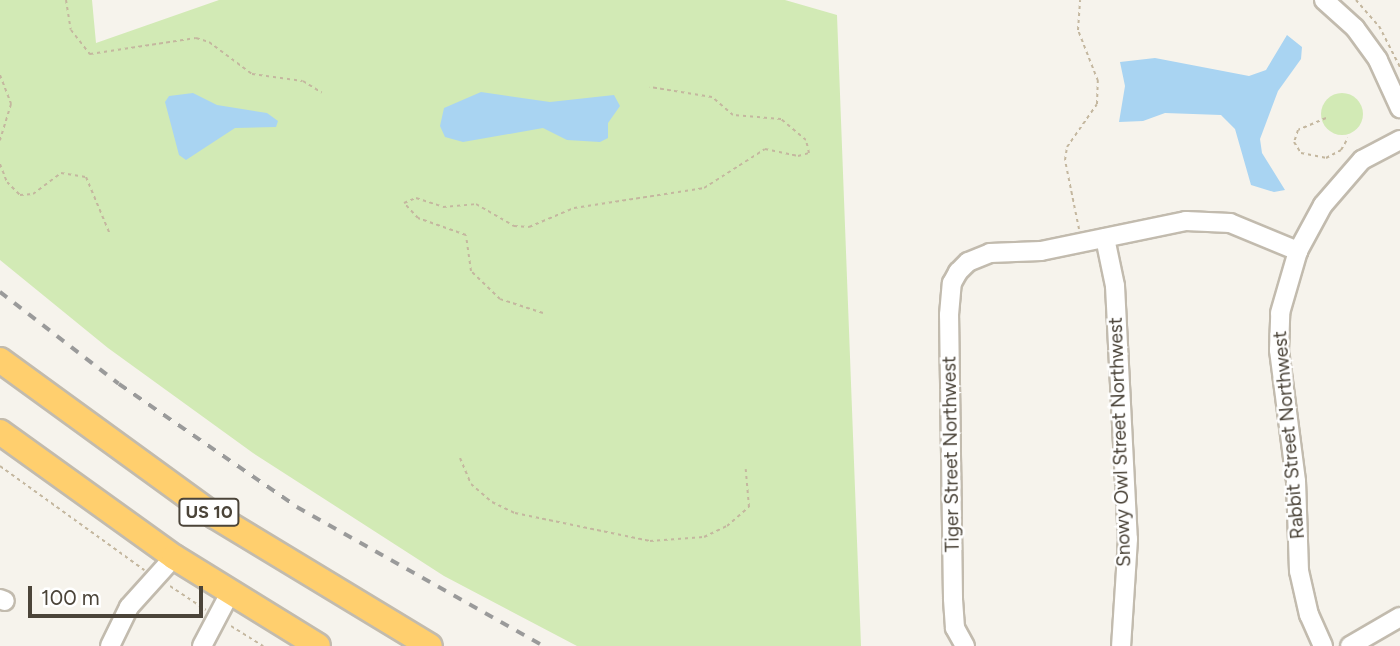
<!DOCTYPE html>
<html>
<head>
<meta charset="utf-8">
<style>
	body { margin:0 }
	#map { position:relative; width:1400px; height:646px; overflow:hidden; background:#f6f3ec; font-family:Figtree,sans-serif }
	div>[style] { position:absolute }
	.green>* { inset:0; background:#d2eab5 }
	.round { border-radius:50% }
	.water>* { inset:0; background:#a9d4f2 }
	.path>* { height:2px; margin-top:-1px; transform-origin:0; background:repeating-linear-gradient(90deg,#c4b79f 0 3.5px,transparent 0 7px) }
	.roads { filter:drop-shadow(2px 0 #c2bbae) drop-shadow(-2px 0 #c2bbae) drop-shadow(0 2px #c2bbae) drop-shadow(0 -2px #c2bbae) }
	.minor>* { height:18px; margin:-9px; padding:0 9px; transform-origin:9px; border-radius:9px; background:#fff }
	.highway>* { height:24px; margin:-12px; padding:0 12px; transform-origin:12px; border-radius:12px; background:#ffcf6e }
	.rail>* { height:3.5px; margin-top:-1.75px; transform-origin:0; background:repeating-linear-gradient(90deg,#9a9a9a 0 9px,transparent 0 18px) }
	span { translate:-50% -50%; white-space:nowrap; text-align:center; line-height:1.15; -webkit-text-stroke:5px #fff; paint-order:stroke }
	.shield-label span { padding:2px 5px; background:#fff; border:2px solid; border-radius:5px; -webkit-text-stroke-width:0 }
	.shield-label { font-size:18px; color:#4b4439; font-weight:700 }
	.street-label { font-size:19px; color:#4b4439 }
	.scale { position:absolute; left:28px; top:586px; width:175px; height:32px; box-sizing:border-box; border:4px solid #4b4439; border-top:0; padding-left:9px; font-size:21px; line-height:24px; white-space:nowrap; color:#4b4439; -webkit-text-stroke:5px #fff; paint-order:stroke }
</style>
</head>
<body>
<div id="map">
	<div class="green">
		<i style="clip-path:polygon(0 0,92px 0,96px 43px,219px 0,785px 0,837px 15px,861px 646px,577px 646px,444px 576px,253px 453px,108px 348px,0 260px)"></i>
		<i class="round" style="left:1321px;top:93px;width:42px;height:42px"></i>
	</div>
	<div class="water">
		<i style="clip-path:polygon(1287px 35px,1302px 47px,1301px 59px,1278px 91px,1260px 139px,1262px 153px,1285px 190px,1274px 192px,1251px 185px,1235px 129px,1221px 115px,1165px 113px,1143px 121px,1119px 122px,1125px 86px,1120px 62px,1155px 58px,1249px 76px,1266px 70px)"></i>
		<i style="clip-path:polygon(481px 92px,550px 102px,614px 95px,620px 106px,608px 123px,608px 138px,600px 142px,567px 140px,543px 128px,463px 142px,445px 137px,440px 126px,444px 108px)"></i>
		<i style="clip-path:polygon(193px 93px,217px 105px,267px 113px,278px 121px,276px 127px,235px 128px,186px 160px,179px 155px,165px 102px,169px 96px)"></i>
	</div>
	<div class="path">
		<i style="left:66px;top:0;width:30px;rotate:81deg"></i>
		<i style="left:71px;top:30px;width:31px;rotate:52deg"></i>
		<i style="left:90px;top:54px;width:107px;rotate:-8.6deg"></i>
		<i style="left:196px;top:38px;width:14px;rotate:17deg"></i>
		<i style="left:209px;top:42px;width:54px;rotate:36.7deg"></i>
		<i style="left:252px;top:74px;width:51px;rotate:7.8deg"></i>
		<i style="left:303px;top:81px;width:22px;rotate:32deg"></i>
		<i style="left:1356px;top:0;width:35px;rotate:49deg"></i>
		<i style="left:1379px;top:26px;width:46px;rotate:62.9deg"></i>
		<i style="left:0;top:75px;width:31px;rotate:69deg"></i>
		<i style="left:11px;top:104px;width:38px;rotate:107deg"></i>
		<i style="left:1326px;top:118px;width:30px;rotate:157deg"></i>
		<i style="left:1298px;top:130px;width:13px;rotate:108deg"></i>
		<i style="left:1294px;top:142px;width:13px;rotate:58deg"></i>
		<i style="left:1301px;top:153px;width:25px;rotate:11deg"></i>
		<i style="left:1326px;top:158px;width:17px;rotate:-28deg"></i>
		<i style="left:1341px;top:150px;width:14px;rotate:-60deg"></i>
		<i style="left:0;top:164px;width:19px;rotate:69deg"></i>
		<i style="left:7px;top:182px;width:18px;rotate:45deg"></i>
		<i style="left:20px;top:195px;width:13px;rotate:-4deg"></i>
		<i style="left:33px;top:194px;width:35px;rotate:-37deg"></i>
		<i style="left:61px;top:173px;width:25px;rotate:9deg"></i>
		<i style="left:86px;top:177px;width:60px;rotate:67.3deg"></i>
		<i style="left:1079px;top:229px;width:70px;rotate:-101.5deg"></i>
		<i style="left:1065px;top:160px;width:13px;rotate:-81deg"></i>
		<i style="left:1067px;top:147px;width:52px;rotate:-55.1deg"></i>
		<i style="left:1097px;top:104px;width:23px;rotate:-88deg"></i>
		<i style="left:1098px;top:81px;width:55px;rotate:-111.4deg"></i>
		<i style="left:1078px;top:30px;width:30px;rotate:-86deg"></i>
		<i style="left:543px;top:313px;width:45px;rotate:-162deg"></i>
		<i style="left:500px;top:299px;width:40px;rotate:-136deg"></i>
		<i style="left:471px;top:271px;width:36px;rotate:-98deg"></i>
		<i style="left:466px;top:235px;width:51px;rotate:-160.5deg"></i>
		<i style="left:418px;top:218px;width:21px;rotate:-133deg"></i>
		<i style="left:404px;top:203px;width:13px;rotate:-23deg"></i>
		<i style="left:416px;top:198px;width:28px;rotate:18deg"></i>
		<i style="left:443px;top:207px;width:33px;rotate:-5deg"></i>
		<i style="left:476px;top:204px;width:44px;rotate:30.1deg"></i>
		<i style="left:514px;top:226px;width:15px;rotate:4deg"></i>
		<i style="left:529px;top:227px;width:49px;rotate:-22.9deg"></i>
		<i style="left:574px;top:208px;width:132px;rotate:-8.7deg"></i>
		<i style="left:704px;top:188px;width:72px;rotate:-32.6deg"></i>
		<i style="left:765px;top:149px;width:34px;rotate:12deg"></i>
		<i style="left:798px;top:156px;width:11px;rotate:-15deg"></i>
		<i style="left:809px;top:153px;width:13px;rotate:-103deg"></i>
		<i style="left:806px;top:140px;width:33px;rotate:-140deg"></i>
		<i style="left:781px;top:119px;width:48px;rotate:-175.2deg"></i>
		<i style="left:733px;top:115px;width:28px;rotate:-139deg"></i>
		<i style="left:712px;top:97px;width:63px;rotate:-170.8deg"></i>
		<i style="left:460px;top:458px;width:28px;rotate:67deg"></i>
		<i style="left:471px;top:484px;width:28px;rotate:41deg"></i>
		<i style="left:492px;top:502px;width:25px;rotate:26deg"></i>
		<i style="left:515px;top:513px;width:138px;rotate:11.7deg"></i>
		<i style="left:650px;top:541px;width:54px;rotate:-4.2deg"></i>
		<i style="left:704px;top:537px;width:25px;rotate:-26deg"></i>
		<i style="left:727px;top:526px;width:29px;rotate:-41deg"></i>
		<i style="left:749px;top:507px;width:38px;rotate:-95deg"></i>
		<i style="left:0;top:466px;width:178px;rotate:35.8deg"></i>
		<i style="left:170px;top:586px;width:43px;rotate:33.7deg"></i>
		<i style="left:231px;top:626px;width:38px;rotate:32deg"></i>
	</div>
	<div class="roads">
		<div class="minor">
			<i style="left:1324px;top:0;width:42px;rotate:42.1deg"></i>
			<i style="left:1355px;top:28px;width:39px;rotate:54deg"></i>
			<i style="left:1378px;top:60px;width:53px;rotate:65.4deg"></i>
			<i style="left:1105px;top:238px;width:49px;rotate:78.2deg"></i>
			<i style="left:1115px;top:286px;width:253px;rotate:87.1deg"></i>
			<i style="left:1128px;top:539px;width:107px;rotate:93.7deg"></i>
			<i style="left:0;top:599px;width:5px;rotate:22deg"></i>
			<i style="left:110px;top:646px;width:43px;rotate:-64deg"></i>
			<i style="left:129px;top:607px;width:67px;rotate:-48deg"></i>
			<i style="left:202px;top:646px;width:60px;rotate:-62.2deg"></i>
			<i style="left:965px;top:646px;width:21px;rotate:-119deg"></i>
			<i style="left:955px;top:628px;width:30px;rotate:-94deg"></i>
			<i style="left:953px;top:598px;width:283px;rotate:-90.8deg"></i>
			<i style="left:949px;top:315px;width:32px;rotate:-85deg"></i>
			<i style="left:952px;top:283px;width:13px;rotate:-61deg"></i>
			<i style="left:958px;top:272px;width:14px;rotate:-45deg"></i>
			<i style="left:968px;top:262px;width:24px;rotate:-22deg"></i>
			<i style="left:990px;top:253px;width:51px;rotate:-2.2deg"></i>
			<i style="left:1041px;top:251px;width:148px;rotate:-11.7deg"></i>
			<i style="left:1186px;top:221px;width:44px;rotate:2.6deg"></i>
			<i style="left:1230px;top:223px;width:74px;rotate:22.4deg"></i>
			<i style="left:1323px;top:646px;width:34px;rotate:-114deg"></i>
			<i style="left:1309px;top:615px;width:45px;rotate:-102.8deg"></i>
			<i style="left:1299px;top:571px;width:90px;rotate:-91.9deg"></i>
			<i style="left:1296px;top:481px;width:132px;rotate:-97.4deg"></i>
			<i style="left:1279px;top:350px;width:37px;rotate:-88deg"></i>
			<i style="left:1280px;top:313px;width:65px;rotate:-73.8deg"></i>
			<i style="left:1298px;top:251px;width:52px;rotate:-61.5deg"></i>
			<i style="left:1323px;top:205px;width:60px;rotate:-49.1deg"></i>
			<i style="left:1362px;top:160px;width:43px;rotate:-27.8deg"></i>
			<i style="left:1350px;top:646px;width:58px;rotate:-30.1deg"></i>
		</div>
		<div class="highway">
			<i style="left:0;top:360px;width:266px;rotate:36deg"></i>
			<i style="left:215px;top:516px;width:251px;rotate:31.2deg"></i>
			<i style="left:0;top:432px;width:214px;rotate:35.7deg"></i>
			<i style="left:174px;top:557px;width:169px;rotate:31.7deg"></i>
		</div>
	</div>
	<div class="rail">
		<i style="left:0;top:292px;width:150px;rotate:37.7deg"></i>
		<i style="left:119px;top:384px;width:216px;rotate:34.6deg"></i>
		<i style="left:297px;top:507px;width:283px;rotate:29.4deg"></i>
	</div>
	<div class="shield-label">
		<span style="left:209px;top:512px">US 10</span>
	</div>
	<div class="street-label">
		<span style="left:1289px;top:435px;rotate:-95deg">Rabbit Street Northwest</span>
		<span style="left:1120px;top:442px;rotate:-92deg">Snowy Owl Street Northwest</span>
		<span style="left:951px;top:454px;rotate:-91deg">Tiger Street Northwest</span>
	</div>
	<div class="scale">100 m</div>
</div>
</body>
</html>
